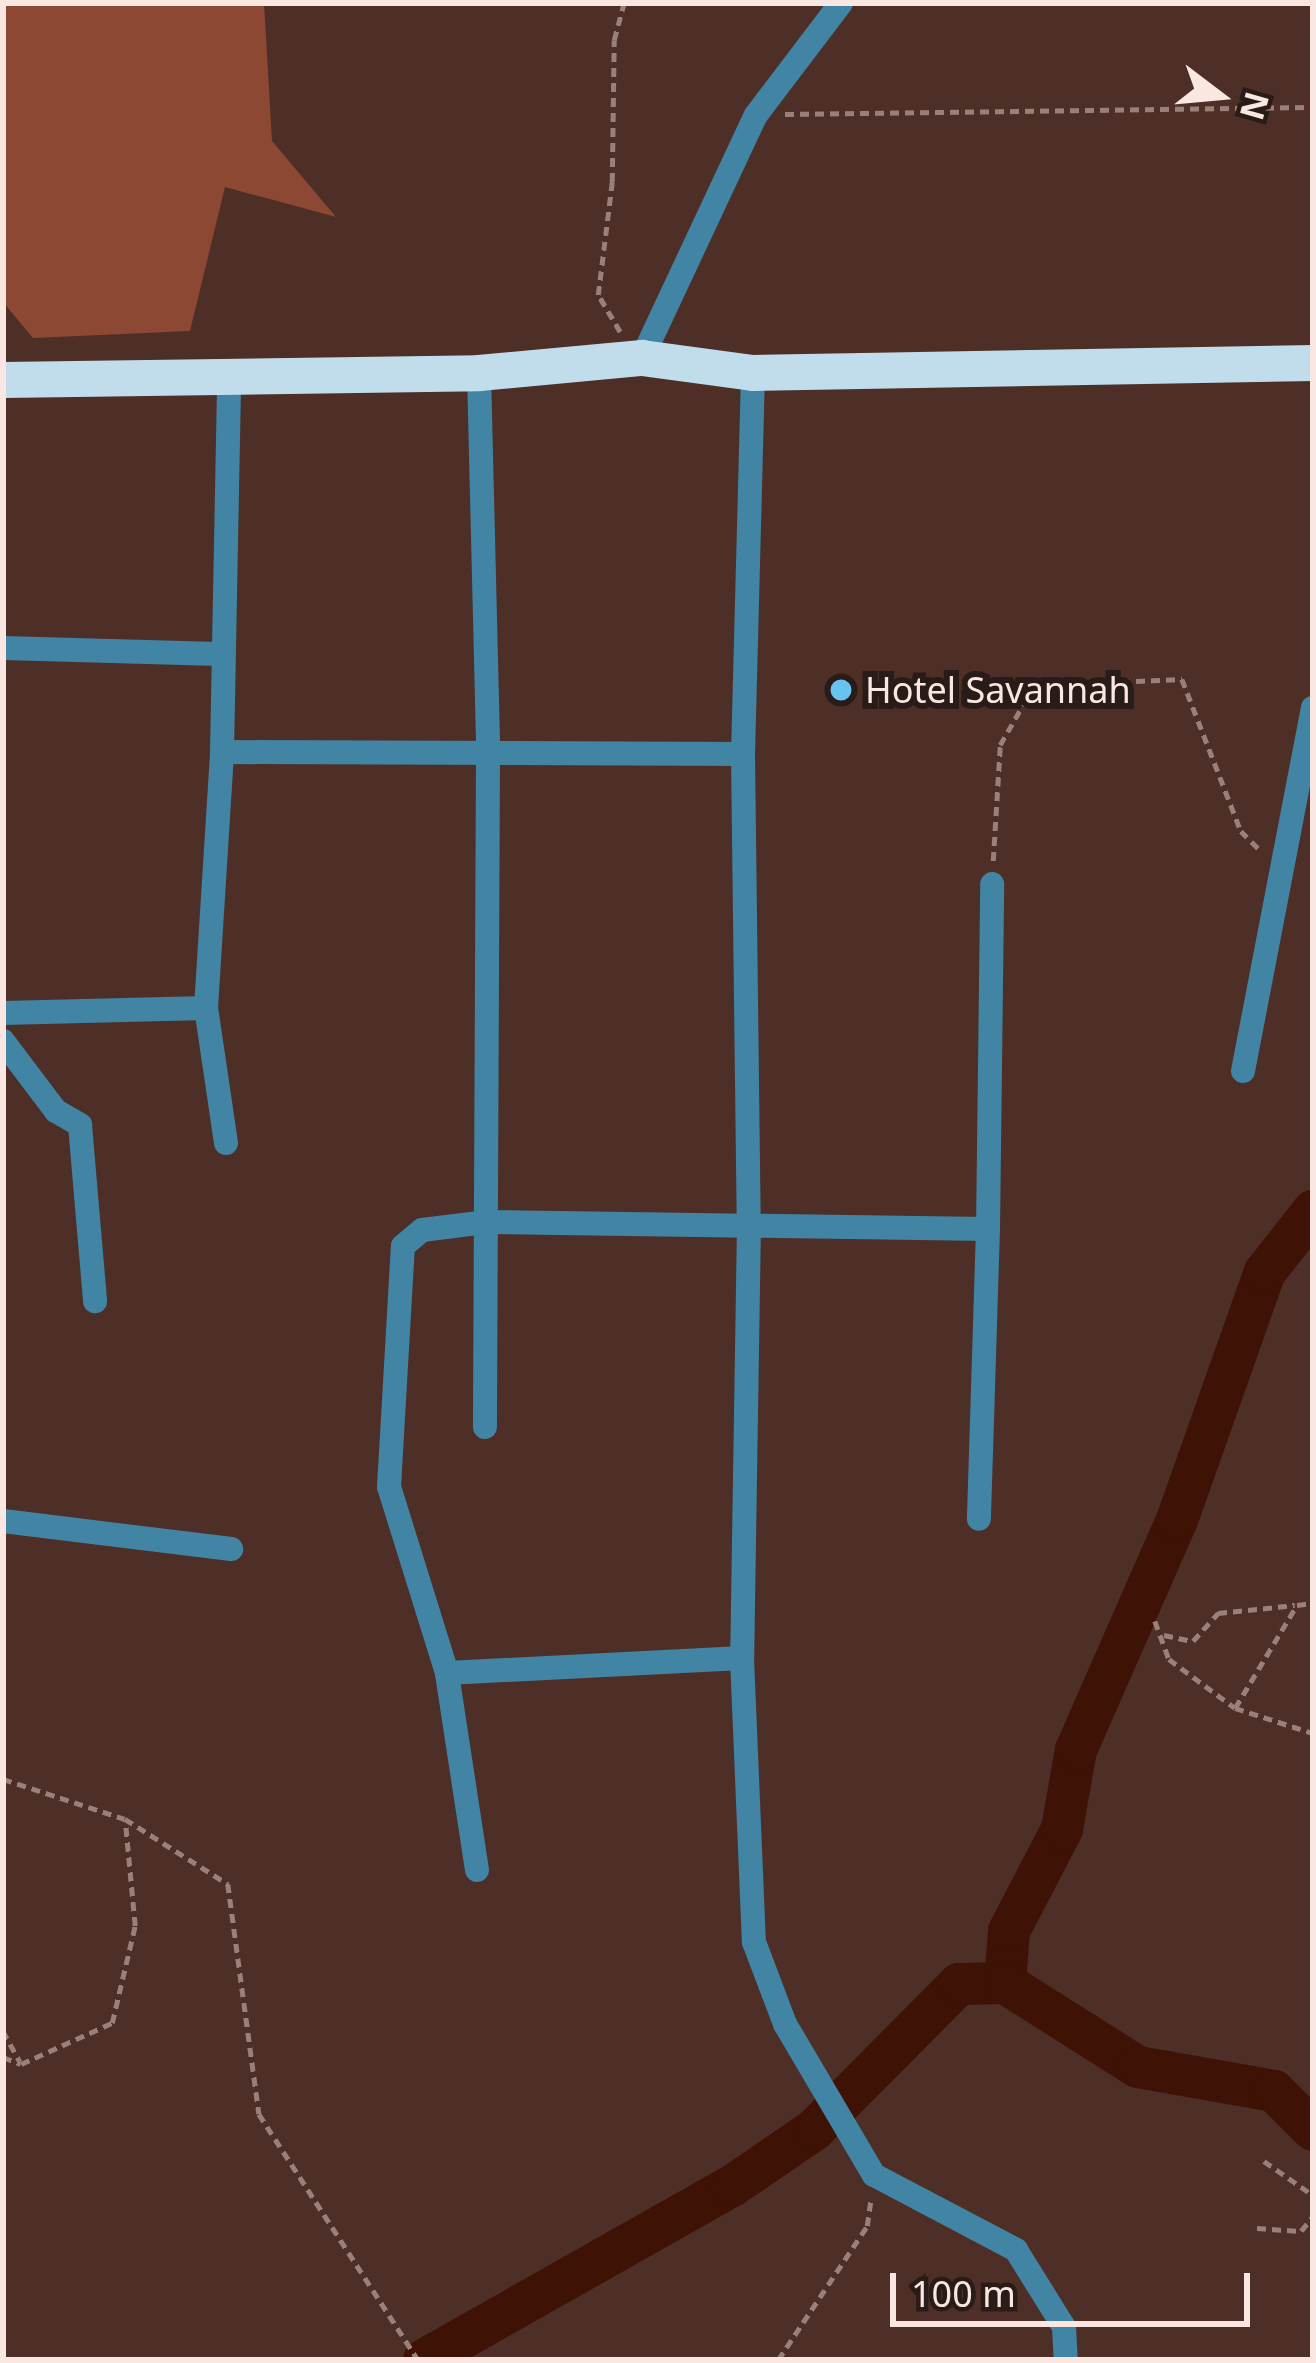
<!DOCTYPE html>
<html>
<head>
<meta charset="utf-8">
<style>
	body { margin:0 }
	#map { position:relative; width:1316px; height:2363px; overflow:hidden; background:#4d2f27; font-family:"Noto Sans",sans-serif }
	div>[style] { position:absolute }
	.green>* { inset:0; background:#8d4834 }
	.river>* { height:42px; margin:-21px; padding:0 21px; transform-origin:21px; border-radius:21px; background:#3e1205 }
	.path>* { height:4.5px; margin-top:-2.25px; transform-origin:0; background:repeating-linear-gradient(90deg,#998079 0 9px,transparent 0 15px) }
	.street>* { height:24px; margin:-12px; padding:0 12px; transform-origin:12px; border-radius:12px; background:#4284a3 }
	.highway>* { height:36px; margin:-18px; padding:0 18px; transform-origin:18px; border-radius:18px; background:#c1ddec }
	.dots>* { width:33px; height:33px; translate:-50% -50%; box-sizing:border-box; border:6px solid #291b17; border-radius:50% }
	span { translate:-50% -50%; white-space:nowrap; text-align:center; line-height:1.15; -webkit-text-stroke:12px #291b17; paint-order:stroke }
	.poi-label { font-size:36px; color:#fbe7e1 }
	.left { translate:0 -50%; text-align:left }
	.frame { position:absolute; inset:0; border:6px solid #fbe7e1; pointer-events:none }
	.north { position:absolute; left:1160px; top:36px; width:120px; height:120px; -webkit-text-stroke:9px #291b17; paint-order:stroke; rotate:106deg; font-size:33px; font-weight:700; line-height:48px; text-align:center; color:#fbe7e1 }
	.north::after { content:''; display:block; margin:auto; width:42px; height:54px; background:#fbe7e1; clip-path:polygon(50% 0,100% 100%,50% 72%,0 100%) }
	.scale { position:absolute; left:890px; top:2273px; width:360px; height:54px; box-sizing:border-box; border:6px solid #fbe7e1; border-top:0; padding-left:15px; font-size:36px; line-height:42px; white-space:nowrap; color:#fbe7e1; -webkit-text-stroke:9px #291b17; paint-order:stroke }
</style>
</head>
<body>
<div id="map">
	<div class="green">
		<i style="clip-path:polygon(3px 3px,264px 3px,272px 141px,336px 217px,225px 187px,190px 331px,33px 338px,3px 302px)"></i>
	</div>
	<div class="river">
		<i style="left:1005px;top:1983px;width:52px;rotate:-85.6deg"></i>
		<i style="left:1009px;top:1931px;width:115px;rotate:-62.5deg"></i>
		<i style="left:1062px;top:1829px;width:80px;rotate:-80deg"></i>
		<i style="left:1076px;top:1750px;width:251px;rotate:-66.3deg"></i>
		<i style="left:1177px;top:1520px;width:263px;rotate:-70.5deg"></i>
		<i style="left:1265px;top:1272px;width:78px;rotate:-51.8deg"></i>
		<i style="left:424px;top:2360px;width:354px;rotate:-29.5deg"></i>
		<i style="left:732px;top:2186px;width:99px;rotate:-34.3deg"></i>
		<i style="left:814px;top:2130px;width:206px;rotate:-45.2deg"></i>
		<i style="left:959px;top:1984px;width:46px;rotate:-1.2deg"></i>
		<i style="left:1005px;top:1983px;width:157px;rotate:32.3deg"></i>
		<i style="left:1138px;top:2067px;width:138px;rotate:10deg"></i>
		<i style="left:1274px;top:2091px;width:55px;rotate:45deg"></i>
	</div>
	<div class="path">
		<i style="left:785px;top:114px;width:528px;rotate:-0.76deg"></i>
		<i style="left:620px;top:332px;width:43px;rotate:-120.7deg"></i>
		<i style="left:598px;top:295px;width:114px;rotate:-82.9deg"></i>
		<i style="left:612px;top:182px;width:142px;rotate:-89.2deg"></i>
		<i style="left:614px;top:40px;width:38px;rotate:-75deg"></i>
		<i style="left:993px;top:861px;width:116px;rotate:-86.5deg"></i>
		<i style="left:1000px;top:745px;width:48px;rotate:-60.3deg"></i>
		<i style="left:1024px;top:703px;width:70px;rotate:-16.6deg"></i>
		<i style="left:1091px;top:683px;width:91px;rotate:-2.5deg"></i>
		<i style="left:1182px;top:679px;width:163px;rotate:68.8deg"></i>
		<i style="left:1241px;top:831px;width:28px;rotate:45deg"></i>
		<i style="left:1155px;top:1621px;width:40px;rotate:69.8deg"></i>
		<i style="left:1169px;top:1659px;width:82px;rotate:36.6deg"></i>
		<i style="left:1235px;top:1708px;width:120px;rotate:-59deg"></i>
		<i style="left:1297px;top:1605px;width:16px;rotate:-7deg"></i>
		<i style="left:1164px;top:1635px;width:30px;rotate:12deg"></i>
		<i style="left:1193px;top:1641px;width:38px;rotate:-48deg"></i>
		<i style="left:1218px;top:1613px;width:77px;rotate:-5.9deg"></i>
		<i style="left:1235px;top:1708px;width:82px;rotate:17.8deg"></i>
		<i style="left:3px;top:1779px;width:128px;rotate:18.2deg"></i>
		<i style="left:125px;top:1819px;width:122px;rotate:32.3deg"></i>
		<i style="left:228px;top:1884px;width:232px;rotate:82.3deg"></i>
		<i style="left:259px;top:2114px;width:293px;rotate:57.1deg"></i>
		<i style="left:3px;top:2031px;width:35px;rotate:61deg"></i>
		<i style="left:3px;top:2057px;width:19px;rotate:21deg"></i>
		<i style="left:21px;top:2064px;width:100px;rotate:-24.3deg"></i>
		<i style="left:112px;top:2023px;width:100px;rotate:-76.7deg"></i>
		<i style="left:135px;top:1926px;width:106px;rotate:-95.4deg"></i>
		<i style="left:1264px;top:2161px;width:60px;rotate:34.8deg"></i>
		<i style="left:1257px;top:2228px;width:44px;rotate:3.9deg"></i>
		<i style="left:1301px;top:2231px;width:19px;rotate:-51deg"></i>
		<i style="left:778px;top:2360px;width:161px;rotate:-56.4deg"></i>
		<i style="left:867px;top:2226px;width:27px;rotate:-82deg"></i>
	</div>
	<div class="street">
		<i style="left:642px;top:358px;width:268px;rotate:-64.9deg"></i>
		<i style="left:756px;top:115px;width:141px;rotate:-52.8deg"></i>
		<i style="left:479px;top:373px;width:381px;rotate:88.6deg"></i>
		<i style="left:488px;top:754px;width:673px;rotate:90.26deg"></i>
		<i style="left:753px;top:373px;width:381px;rotate:91.5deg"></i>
		<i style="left:743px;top:754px;width:469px;rotate:89.3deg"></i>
		<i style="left:749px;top:1223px;width:435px;rotate:90.9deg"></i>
		<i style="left:742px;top:1658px;width:284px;rotate:87.6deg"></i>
		<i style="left:754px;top:1942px;width:88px;rotate:69.3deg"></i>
		<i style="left:785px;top:2024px;width:175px;rotate:59.5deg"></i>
		<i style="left:874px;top:2175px;width:161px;rotate:27.8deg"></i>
		<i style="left:1016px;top:2250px;width:91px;rotate:58.1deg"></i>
		<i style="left:1064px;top:2327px;width:33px;rotate:87deg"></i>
		<i style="left:3px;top:648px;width:216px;rotate:1.6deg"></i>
		<i style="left:222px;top:752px;width:521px;rotate:0.22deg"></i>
		<i style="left:3px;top:1013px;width:203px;rotate:-1.4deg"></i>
		<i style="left:3px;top:1041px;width:88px;rotate:52.9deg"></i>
		<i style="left:56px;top:1111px;width:28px;rotate:30deg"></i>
		<i style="left:80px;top:1125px;width:177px;rotate:85.1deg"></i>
		<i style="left:1243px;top:1071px;width:370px;rotate:-79.1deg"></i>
		<i style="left:226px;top:1143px;width:136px;rotate:-98.4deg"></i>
		<i style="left:206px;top:1008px;width:256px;rotate:-86.4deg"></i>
		<i style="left:222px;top:752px;width:377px;rotate:-88.9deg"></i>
		<i style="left:988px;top:1229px;width:345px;rotate:-89.3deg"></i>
		<i style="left:3px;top:1521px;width:230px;rotate:7deg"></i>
		<i style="left:447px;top:1673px;width:295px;rotate:-2.9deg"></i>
		<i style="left:477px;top:1870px;width:199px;rotate:-98.7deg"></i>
		<i style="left:447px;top:1673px;width:195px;rotate:-107.3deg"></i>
		<i style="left:389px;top:1487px;width:241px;rotate:-86.7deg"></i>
		<i style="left:403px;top:1246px;width:25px;rotate:-40deg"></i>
		<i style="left:422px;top:1230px;width:64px;rotate:-7.1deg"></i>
		<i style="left:486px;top:1222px;width:502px;rotate:0.8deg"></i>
		<i style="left:988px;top:1229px;width:290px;rotate:91.8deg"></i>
	</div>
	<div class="highway">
		<i style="left:3px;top:380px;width:476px;rotate:-0.8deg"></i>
		<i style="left:479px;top:373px;width:164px;rotate:-5.3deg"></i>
		<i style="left:642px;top:358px;width:112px;rotate:7.7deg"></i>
		<i style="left:753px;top:373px;width:560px;rotate:-1.02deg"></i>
	</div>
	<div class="dots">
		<i style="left:841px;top:690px;background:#67c4f0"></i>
	</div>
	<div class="poi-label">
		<span class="left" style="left:865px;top:690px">Hotel Savannah</span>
	</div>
	<div class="frame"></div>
	<div class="north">N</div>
	<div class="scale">100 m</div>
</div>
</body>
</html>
